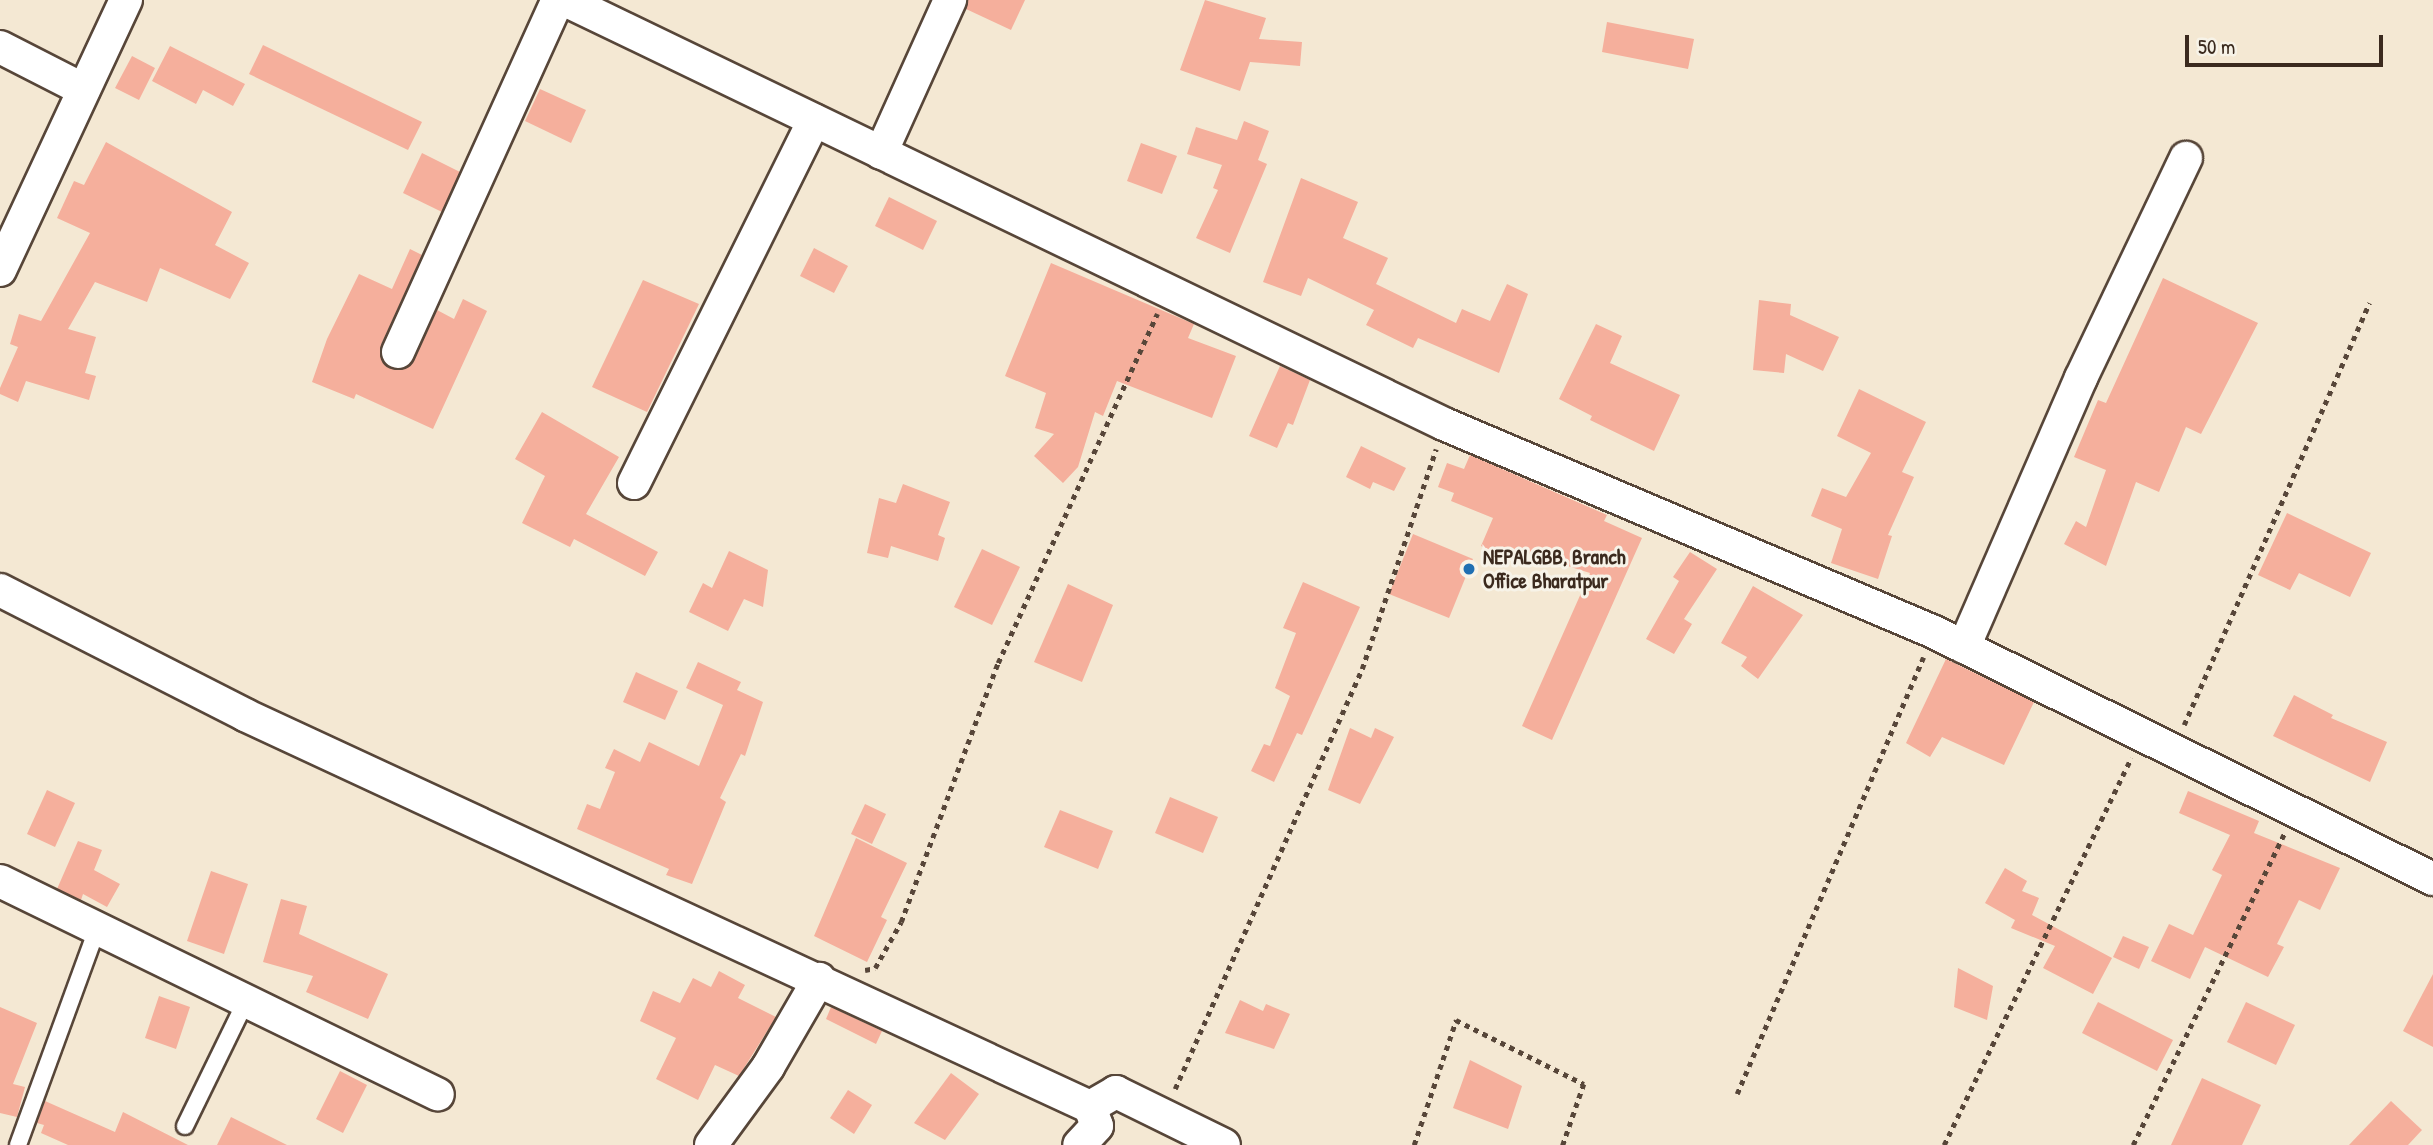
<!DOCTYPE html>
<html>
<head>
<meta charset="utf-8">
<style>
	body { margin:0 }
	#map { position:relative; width:2433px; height:1145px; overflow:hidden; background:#f4e8d3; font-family:"Patrick Hand",sans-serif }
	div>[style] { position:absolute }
	.building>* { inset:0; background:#f5af9c }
	.path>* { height:4.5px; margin-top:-2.25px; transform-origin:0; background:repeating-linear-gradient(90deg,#574639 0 5px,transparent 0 10px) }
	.roads { filter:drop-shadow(2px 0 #574639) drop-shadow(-2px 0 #574639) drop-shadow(0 2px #574639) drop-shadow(0 -2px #574639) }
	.lane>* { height:16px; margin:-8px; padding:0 8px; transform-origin:8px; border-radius:8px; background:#fff }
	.street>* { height:32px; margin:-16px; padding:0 16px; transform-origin:16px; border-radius:16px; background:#fff }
	.dots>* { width:19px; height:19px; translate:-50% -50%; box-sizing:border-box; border:4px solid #f7f3e8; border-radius:50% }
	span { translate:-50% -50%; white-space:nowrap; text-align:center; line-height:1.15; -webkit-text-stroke:6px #f7f3e8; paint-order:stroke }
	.poi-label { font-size:21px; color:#3b2a1e; font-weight:700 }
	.left { translate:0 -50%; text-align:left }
	.scale { position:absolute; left:2185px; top:35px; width:198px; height:32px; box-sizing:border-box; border:4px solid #3b2a1e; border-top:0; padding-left:9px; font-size:21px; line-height:24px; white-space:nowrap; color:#3b2a1e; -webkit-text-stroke:5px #f7f3e8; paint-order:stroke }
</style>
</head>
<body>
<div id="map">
	<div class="building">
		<i style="clip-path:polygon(968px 0,1025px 0,1011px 30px,966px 9px)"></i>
		<i style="clip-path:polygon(1205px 0,1266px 18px,1259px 39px,1302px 42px,1300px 66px,1250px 62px,1240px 91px,1180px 70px)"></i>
		<i style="clip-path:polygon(1607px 22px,1694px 39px,1688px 69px,1602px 52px)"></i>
		<i style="clip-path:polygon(263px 45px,422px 122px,408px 150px,249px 74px)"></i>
		<i style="clip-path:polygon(170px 46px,245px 84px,233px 106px,203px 90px,196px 104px,152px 81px)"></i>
		<i style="clip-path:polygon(132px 56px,155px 68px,139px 100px,115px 88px)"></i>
		<i style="clip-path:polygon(540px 89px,586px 110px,571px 143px,525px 121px)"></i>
		<i style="clip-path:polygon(1244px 121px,1269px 131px,1258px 160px,1267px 164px,1230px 253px,1196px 238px,1218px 190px,1213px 188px,1222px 165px,1187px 154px,1196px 127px,1237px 140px)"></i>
		<i style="clip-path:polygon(106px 142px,232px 212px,215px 245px,249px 263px,230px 299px,160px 268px,147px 302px,95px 282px,68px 329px,96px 337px,85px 373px,96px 376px,89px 400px,26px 381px,18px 402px,0 394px,0 388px,18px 347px,10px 344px,19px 314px,41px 321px,90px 233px,57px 218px,74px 181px,84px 185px)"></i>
		<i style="clip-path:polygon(1141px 143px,1177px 156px,1162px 194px,1127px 181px)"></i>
		<i style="clip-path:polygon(422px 153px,460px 172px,442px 212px,403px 193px)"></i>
		<i style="clip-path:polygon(1301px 178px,1358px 202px,1343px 238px,1388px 258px,1376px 284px,1456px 323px,1462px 309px,1490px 321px,1507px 284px,1528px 294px,1499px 373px,1418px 338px,1413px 348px,1366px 325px,1374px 310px,1308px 278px,1301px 296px,1263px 282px)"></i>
		<i style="clip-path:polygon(889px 197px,937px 221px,923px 250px,875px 226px)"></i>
		<i style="clip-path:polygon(814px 248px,848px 266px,834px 293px,800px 276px)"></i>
		<i style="clip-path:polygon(410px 249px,422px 255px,381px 345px,383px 362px,390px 368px,400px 370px,414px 360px,437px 310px,454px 319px,463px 299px,487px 311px,433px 429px,356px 394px,354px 399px,312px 382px,327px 339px,359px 274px,392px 289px)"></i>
		<i style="clip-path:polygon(1051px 263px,1194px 324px,1188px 338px,1236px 356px,1212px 418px,1117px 381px,1103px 416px,1095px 412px,1078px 467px,1063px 483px,1034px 456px,1054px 434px,1035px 428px,1046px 393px,1005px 376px)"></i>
		<i style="clip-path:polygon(2163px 278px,2258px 323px,2201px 434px,2186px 427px,2159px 492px,2136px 482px,2106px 566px,2064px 544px,2076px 521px,2086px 527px,2106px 470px,2074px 457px,2098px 400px,2106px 403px)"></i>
		<i style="clip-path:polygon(643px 280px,699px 304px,647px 412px,592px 387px)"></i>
		<i style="clip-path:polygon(1759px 300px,1791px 304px,1790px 315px,1839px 337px,1823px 371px,1786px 354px,1784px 373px,1753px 370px)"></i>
		<i style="clip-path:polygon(1596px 324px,1622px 336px,1610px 363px,1680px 395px,1654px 451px,1590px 420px,1592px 416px,1559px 399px)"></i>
		<i style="clip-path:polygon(1280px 366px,1310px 380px,1293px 425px,1288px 423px,1277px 448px,1249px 436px)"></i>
		<i style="clip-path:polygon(1859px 389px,1926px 422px,1902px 472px,1914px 477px,1888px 535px,1892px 536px,1878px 579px,1831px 563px,1842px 529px,1811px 516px,1822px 488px,1846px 497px,1871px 453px,1837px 436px)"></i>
		<i style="clip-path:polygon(542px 412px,619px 457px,586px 514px,658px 552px,645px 576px,574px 539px,570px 547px,522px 523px,545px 476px,515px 459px)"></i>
		<i style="clip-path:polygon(1361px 446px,1406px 468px,1394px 491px,1373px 482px,1370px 489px,1346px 477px)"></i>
		<i style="clip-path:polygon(1470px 455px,1607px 515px,1604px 521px,1642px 538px,1552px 740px,1522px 726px,1590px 573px,1529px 554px,1523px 566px,1481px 546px,1493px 518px,1451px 501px,1454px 493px,1438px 487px,1447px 463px,1464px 469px)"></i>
		<i style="clip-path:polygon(903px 484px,950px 502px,938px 535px,945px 538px,938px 561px,891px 546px,888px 558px,867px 553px,879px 498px,896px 503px)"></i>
		<i style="clip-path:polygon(2287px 513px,2371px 553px,2350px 597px,2299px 573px,2290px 590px,2258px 575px)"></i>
		<i style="clip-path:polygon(1413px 534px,1473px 559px,1449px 618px,1389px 594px)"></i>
		<i style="clip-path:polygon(982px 549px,1020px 567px,992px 625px,954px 607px)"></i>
		<i style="clip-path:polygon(729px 551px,768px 570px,763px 607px,744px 599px,728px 631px,689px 612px,703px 583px,712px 588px)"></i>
		<i style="clip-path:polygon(1690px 552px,1717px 569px,1684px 619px,1692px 624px,1674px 654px,1646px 639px,1679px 581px,1673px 577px)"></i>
		<i style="clip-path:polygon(1303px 582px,1360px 607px,1302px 735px,1297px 733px,1274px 782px,1251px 771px,1264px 744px,1270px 746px,1290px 696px,1275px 688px,1296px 633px,1283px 628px)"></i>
		<i style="clip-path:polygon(1068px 584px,1113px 605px,1082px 682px,1034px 662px)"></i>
		<i style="clip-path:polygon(1753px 586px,1803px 615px,1758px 679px,1741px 666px,1747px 657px,1721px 643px)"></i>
		<i style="clip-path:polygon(1946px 659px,2034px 702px,2004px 765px,1942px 737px,1930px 757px,1906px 743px)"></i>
		<i style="clip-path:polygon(698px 662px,741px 682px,737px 690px,763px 702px,745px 756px,741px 754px,720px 798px,726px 802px,692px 884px,666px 875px,669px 869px,577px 829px,587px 804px,600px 809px,615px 772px,605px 768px,614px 749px,640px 762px,649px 742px,699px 766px,723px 705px,686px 688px)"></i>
		<i style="clip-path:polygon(636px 672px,678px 691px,665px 720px,623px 702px)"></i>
		<i style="clip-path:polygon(2294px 695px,2333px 715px,2331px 718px,2387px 742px,2370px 782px,2273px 736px)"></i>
		<i style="clip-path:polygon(1350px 728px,1371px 738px,1375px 728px,1394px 737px,1360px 804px,1328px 790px)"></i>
		<i style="clip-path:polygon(47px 790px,75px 803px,55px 847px,27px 834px)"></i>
		<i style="clip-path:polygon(2188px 791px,2259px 821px,2254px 833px,2340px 868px,2320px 910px,2299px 900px,2277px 944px,2284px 947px,2268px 977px,2205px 947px,2190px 979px,2151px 961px,2169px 924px,2193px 935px,2222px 875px,2212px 870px,2230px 835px,2179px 813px)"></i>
		<i style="clip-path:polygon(1170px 797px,1218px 817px,1203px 853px,1155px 833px)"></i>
		<i style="clip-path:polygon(865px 804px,886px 814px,872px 844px,851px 834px)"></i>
		<i style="clip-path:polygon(1060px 810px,1113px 831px,1098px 869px,1044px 847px)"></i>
		<i style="clip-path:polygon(856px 838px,907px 863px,881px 917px,887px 920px,867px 962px,814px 936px)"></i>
		<i style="clip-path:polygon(78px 841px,102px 850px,94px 870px,120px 884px,107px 907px,83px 894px,81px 900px,57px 889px)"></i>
		<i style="clip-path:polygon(2005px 868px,2027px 881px,2022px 891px,2039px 898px,2032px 915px,2112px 958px,2093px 994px,2043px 968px,2055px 946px,2011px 928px,2015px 920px,1985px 903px)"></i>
		<i style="clip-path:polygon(211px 871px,248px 884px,224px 954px,187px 941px)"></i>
		<i style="clip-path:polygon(281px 899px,307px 906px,299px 934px,388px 974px,368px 1019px,306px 992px,313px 976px,263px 962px)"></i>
		<i style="clip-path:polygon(2123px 936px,2149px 947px,2139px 969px,2113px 957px)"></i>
		<i style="clip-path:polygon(1958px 968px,1993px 986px,1987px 1020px,1954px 1007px)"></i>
		<i style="clip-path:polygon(719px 971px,745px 985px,738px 998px,776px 1017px,739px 1076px,715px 1065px,698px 1100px,656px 1079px,676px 1038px,640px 1021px,653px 991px,680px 1003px,693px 978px,711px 987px)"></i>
		<i style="clip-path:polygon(2433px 974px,2433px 1047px,2403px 1031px)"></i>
		<i style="clip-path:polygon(159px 996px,190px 1007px,176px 1049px,145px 1038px)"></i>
		<i style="clip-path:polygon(1240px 1000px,1263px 1011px,1266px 1004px,1290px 1014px,1274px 1049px,1225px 1033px)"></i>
		<i style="clip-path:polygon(2098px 1002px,2173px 1040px,2157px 1071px,2082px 1033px)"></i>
		<i style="clip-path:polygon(2246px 1002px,2295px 1025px,2276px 1065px,2227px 1042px)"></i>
		<i style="clip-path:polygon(0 1007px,37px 1023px,13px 1084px,25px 1087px,17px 1117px,0 1113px)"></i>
		<i style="clip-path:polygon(831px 1007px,882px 1031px,876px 1044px,826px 1019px)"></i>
		<i style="clip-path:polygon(1470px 1060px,1522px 1086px,1508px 1129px,1453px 1108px)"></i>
		<i style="clip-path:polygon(340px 1071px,367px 1085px,343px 1133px,316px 1119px)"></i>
		<i style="clip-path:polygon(951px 1073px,979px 1094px,945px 1140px,914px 1123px)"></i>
		<i style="clip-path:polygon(2202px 1078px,2261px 1105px,2242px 1145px,2171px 1145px)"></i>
		<i style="clip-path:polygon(848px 1090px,872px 1105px,854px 1134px,830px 1118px)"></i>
		<i style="clip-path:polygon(45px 1101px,115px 1132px,123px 1112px,188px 1145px,68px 1145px,41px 1133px,44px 1125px,37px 1123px)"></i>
		<i style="clip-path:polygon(2391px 1101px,2422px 1130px,2408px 1145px,2349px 1145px)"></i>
		<i style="clip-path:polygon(231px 1117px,287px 1145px,217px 1145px)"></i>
	</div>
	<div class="path">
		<i style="left:2184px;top:725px;width:461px;rotate:-66.3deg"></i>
		<i style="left:865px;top:970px;width:10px;rotate:-11deg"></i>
		<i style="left:875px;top:968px;width:53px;rotate:-60.5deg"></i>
		<i style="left:901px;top:922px;width:277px;rotate:-69.5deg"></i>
		<i style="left:998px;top:663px;width:384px;rotate:-65.5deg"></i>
		<i style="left:1175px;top:1089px;width:460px;rotate:-66deg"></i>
		<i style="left:1362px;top:669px;width:232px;rotate:-71.4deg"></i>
		<i style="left:1737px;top:1094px;width:475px;rotate:-66.9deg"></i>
		<i style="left:1414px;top:1145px;width:132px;rotate:-71.4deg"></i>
		<i style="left:1456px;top:1020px;width:143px;rotate:26.6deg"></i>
		<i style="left:1584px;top:1084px;width:65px;rotate:109deg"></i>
		<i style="left:1944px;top:1145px;width:430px;rotate:-64.2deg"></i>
		<i style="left:2133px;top:1145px;width:346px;rotate:-64.1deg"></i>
	</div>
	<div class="roads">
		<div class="lane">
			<i style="left:185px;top:1126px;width:139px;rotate:-64deg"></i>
			<i style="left:18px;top:1145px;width:230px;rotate:-69.9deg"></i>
		</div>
		<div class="street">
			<i style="left:565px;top:0;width:976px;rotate:25.75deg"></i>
			<i style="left:1444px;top:424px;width:532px;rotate:23deg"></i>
			<i style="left:1934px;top:632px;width:557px;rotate:26.33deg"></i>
			<i style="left:0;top:47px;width:94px;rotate:27.1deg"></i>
			<i style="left:881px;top:153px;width:168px;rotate:-65.7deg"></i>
			<i style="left:0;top:270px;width:298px;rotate:-65deg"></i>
			<i style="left:398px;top:352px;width:387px;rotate:-65.6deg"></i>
			<i style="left:634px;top:483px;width:405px;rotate:-63.6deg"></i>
			<i style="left:0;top:590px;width:275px;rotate:27deg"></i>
			<i style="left:245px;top:715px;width:931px;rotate:24.89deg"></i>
			<i style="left:1090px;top:1107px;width:20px;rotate:70deg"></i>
			<i style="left:1097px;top:1126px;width:26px;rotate:133deg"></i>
			<i style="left:1964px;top:647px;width:293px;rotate:-66.5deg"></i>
			<i style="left:2081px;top:378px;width:244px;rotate:-64.5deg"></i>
			<i style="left:0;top:881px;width:487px;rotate:26deg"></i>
			<i style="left:1090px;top:1107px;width:30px;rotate:-30deg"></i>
			<i style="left:1116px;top:1092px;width:120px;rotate:26.1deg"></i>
			<i style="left:711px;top:1145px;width:97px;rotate:-53.8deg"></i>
			<i style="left:768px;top:1067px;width:102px;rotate:-59.9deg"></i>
		</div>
	</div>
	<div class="dots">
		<i style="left:1469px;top:569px;background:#1f6fb2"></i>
	</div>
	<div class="poi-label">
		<span class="left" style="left:1483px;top:569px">NEPALGBB, Branch<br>Office Bharatpur</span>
	</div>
	<div class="scale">50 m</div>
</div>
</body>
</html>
